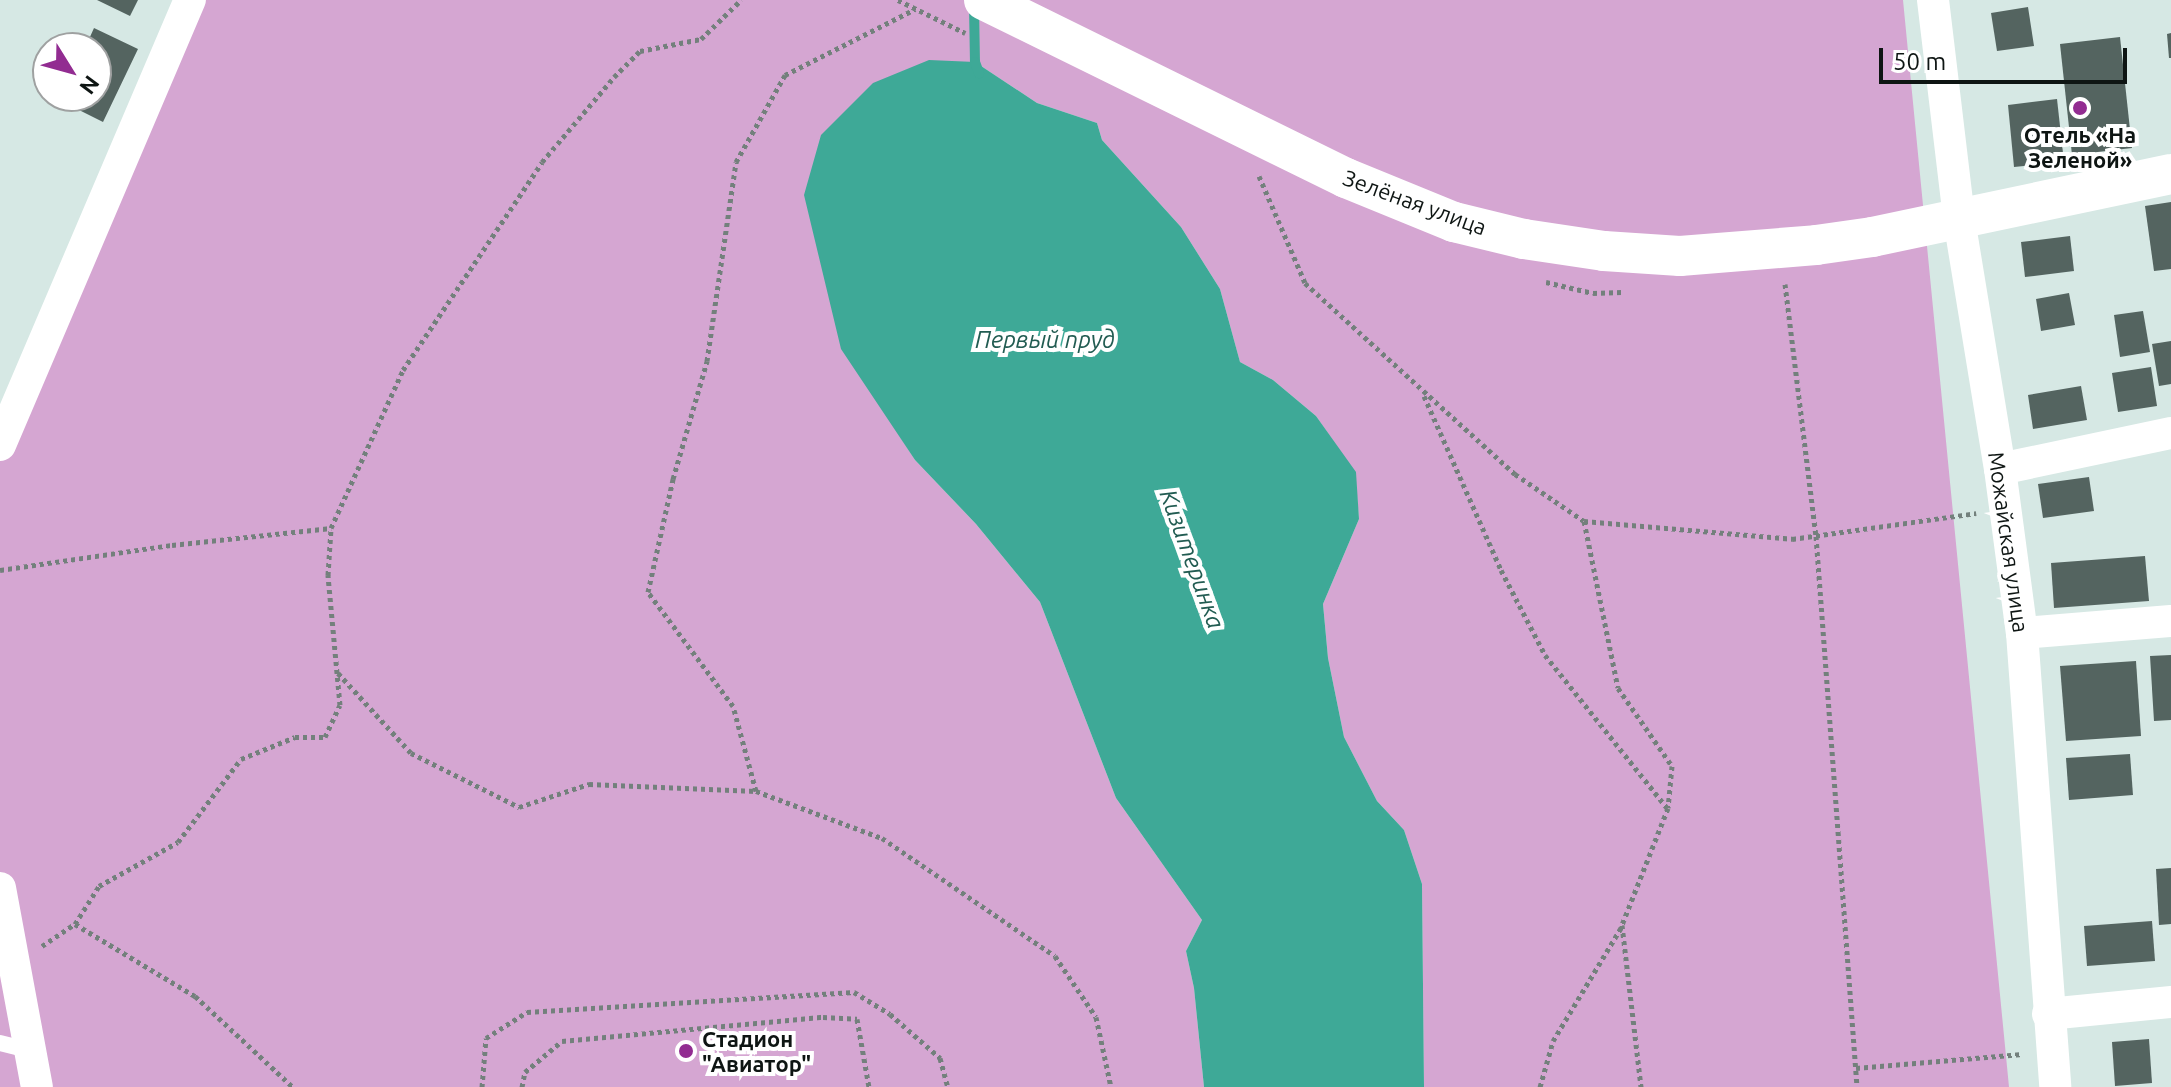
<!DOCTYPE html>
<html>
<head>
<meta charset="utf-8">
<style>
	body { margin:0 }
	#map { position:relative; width:2171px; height:1087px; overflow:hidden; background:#d6e8e4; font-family:Ubuntu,sans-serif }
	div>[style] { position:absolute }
	.green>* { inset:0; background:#d5a6d2 }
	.water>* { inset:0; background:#3ea997 }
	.stream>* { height:10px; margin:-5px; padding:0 5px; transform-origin:5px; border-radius:5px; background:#3ea997 }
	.building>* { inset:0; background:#546460 }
	.path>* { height:5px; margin-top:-2.5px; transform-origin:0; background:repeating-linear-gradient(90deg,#73807c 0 4px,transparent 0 8px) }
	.service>* { height:16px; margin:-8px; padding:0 8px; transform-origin:8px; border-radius:8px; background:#fff }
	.minor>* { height:32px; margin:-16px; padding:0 16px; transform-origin:16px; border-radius:16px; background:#fff }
	.tertiary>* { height:40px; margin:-20px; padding:0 20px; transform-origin:20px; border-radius:20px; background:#fff }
	.dots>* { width:22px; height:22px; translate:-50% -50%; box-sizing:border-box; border:4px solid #fff; border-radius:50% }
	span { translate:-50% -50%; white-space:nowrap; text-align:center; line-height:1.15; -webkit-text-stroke:8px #fff; paint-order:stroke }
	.poi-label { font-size:22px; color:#0e1513; font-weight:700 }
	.left { translate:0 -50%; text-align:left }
	.street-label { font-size:22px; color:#0e1513 }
	.water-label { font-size:24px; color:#225c52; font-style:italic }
	.north { position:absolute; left:32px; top:32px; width:80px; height:80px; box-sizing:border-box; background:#fff; border:2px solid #9fa1a1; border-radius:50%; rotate:127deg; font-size:22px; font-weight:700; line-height:32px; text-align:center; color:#0e1513 }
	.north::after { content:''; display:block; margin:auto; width:28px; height:36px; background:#922c91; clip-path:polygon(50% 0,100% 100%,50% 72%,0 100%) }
	.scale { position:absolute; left:1879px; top:48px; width:248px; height:36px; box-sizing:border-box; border:4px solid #0e1513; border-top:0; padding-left:10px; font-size:24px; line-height:28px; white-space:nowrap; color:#0e1513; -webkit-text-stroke:6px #fff; paint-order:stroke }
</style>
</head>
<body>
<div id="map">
	<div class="green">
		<i style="clip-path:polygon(186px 0,1903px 0,2009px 1087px,1424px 1087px,1422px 884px,1404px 830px,1377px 801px,1344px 737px,1328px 658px,1323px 604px,1359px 519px,1355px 472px,1316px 416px,1273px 380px,1240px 362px,1220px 289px,1181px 227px,1102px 140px,1097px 123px,1037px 103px,975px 62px,883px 410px,915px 460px,976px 524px,1040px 602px,1116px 798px,1202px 920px,1186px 951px,1194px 988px,1204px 1087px,0 1087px,0 435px)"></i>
	</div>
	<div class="water">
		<i style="clip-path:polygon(929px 60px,975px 62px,1037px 103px,1097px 123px,1102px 140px,1181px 227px,1220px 289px,1240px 362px,1273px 380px,1316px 416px,1356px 472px,1359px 519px,1323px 604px,1328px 658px,1344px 737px,1377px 801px,1404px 830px,1422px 884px,1424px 1087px,1204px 1087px,1194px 988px,1186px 951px,1202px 920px,1116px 798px,1040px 602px,976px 524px,915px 460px,841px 349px,804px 195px,821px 135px,873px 83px)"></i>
	</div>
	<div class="stream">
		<i style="left:974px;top:6px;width:56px;rotate:89deg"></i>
		<i style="left:975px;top:62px;width:12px;rotate:70deg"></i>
	</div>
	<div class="building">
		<i style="clip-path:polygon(97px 0,138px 0,130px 16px)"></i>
		<i style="clip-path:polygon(2028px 7px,2034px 46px,1997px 51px,1991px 13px)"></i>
		<i style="clip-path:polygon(94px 28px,138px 49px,103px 122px,59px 100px,62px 96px,96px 96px,96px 48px,85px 48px)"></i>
		<i style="clip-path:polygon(2171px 33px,2171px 58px,2169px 58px,2167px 34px)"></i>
		<i style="clip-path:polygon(2120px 37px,2132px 148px,2072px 155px,2060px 44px)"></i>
		<i style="clip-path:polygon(2057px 99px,2064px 162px,2014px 167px,2008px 105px)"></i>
		<i style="clip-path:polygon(2171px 202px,2171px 269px,2154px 271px,2145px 206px)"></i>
		<i style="clip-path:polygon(2070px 236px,2074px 271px,2025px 277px,2021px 242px)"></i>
		<i style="clip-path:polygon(2069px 293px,2075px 325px,2041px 331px,2036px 299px)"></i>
		<i style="clip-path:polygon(2143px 311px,2150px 352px,2120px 357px,2114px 315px)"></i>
		<i style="clip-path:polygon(2171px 341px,2171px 384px,2159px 386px,2152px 344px)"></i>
		<i style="clip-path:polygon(2151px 367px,2157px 406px,2118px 412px,2112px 373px)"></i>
		<i style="clip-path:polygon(2081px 386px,2087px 420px,2033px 429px,2028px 395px)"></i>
		<i style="clip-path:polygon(2089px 477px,2094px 511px,2043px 518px,2038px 484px)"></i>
		<i style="clip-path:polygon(2145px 556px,2149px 601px,2054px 608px,2051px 563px)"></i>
		<i style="clip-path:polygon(2171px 655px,2171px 720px,2154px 721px,2150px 656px)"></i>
		<i style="clip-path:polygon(2136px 661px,2141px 736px,2066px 741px,2060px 666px)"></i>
		<i style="clip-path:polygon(2130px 754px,2133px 795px,2069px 800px,2066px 758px)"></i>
		<i style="clip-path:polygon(2171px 868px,2171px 924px,2159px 925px,2156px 869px)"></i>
		<i style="clip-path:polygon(2152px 921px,2155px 961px,2087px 966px,2084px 926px)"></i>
		<i style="clip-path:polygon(2149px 1039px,2152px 1083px,2115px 1086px,2112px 1042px)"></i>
	</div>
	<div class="path">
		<i style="left:898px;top:0;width:75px;rotate:26.2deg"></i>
		<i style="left:1259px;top:176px;width:116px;rotate:66.7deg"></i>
		<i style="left:1305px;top:283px;width:284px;rotate:42.3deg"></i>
		<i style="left:1515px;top:474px;width:83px;rotate:34.3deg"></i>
		<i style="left:1584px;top:521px;width:209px;rotate:4.9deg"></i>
		<i style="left:1792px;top:539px;width:186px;rotate:-8deg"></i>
		<i style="left:1546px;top:282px;width:48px;rotate:13.2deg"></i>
		<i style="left:1593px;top:293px;width:29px;rotate:-2deg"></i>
		<i style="left:1785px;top:284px;width:254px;rotate:83deg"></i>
		<i style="left:1816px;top:536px;width:553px;rotate:85.74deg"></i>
		<i style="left:1424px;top:396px;width:190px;rotate:66.1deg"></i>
		<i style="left:1501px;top:570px;width:96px;rotate:62.6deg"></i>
		<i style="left:1545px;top:655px;width:196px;rotate:51.4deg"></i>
		<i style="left:1584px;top:521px;width:170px;rotate:78.5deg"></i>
		<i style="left:1618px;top:688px;width:95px;rotate:55.3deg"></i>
		<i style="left:1672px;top:766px;width:42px;rotate:95.4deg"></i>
		<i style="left:1668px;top:808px;width:126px;rotate:111.5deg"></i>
		<i style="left:1622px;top:925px;width:163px;rotate:83.3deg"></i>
		<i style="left:0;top:570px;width:174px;rotate:-8.3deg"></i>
		<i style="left:172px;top:545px;width:160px;rotate:-6.1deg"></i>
		<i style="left:338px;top:673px;width:108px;rotate:47.6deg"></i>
		<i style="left:411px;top:753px;width:121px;rotate:26.6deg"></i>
		<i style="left:519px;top:807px;width:74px;rotate:-18.2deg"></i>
		<i style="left:589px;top:784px;width:167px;rotate:2.4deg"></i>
		<i style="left:756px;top:791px;width:134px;rotate:20.5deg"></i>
		<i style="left:882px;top:838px;width:209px;rotate:34.3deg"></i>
		<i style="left:1055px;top:956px;width:73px;rotate:56.1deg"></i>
		<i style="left:1096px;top:1017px;width:72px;rotate:77.9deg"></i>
		<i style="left:756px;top:791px;width:88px;rotate:-105.1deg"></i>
		<i style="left:733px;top:706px;width:142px;rotate:-126.7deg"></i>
		<i style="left:648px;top:592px;width:116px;rotate:-77.5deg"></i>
		<i style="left:673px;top:479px;width:123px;rotate:-73.9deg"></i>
		<i style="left:707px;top:361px;width:201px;rotate:-81.7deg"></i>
		<i style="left:736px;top:162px;width:100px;rotate:-60.6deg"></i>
		<i style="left:785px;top:75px;width:146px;rotate:-26.9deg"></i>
		<i style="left:75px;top:924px;width:140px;rotate:31deg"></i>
		<i style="left:195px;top:996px;width:134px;rotate:42.9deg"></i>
		<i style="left:42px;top:946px;width:40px;rotate:-34deg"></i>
		<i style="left:75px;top:924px;width:45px;rotate:-57.7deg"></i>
		<i style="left:99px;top:886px;width:90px;rotate:-29.1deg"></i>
		<i style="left:178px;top:842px;width:104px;rotate:-52.8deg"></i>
		<i style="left:241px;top:759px;width:58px;rotate:-22.2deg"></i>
		<i style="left:295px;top:737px;width:30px"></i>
		<i style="left:325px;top:737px;width:35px;rotate:-65deg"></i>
		<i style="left:340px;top:705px;width:131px;rotate:-95.3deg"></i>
		<i style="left:328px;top:575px;width:47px;rotate:-86.3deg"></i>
		<i style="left:331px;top:528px;width:174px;rotate:-65.5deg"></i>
		<i style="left:403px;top:370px;width:250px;rotate:-56.2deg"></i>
		<i style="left:542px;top:162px;width:111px;rotate:-49.7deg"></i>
		<i style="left:614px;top:77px;width:37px;rotate:-45deg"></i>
		<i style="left:640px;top:51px;width:62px;rotate:-11.1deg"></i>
		<i style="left:701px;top:39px;width:56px;rotate:-44.3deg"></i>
		<i style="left:1856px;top:1068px;width:167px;rotate:-4.8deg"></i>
		<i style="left:482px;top:1087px;width:49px;rotate:-85.3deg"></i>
		<i style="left:486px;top:1038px;width:49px;rotate:-32.4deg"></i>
		<i style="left:527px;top:1012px;width:328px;rotate:-3.5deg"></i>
		<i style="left:854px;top:992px;width:42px;rotate:31.4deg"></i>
		<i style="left:890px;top:1014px;width:67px;rotate:41.3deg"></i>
		<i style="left:940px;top:1058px;width:30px;rotate:75deg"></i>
		<i style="left:522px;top:1087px;width:15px;rotate:-79deg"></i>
		<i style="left:525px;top:1072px;width:48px;rotate:-40deg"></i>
		<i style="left:562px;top:1041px;width:262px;rotate:-5.3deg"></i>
		<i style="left:823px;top:1017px;width:34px;rotate:3deg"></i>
		<i style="left:857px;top:1019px;width:69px;rotate:80deg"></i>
		<i style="left:1540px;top:1087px;width:48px;rotate:-74.2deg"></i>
		<i style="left:1553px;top:1041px;width:134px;rotate:-59deg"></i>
	</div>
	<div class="service">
		<i style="left:0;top:1043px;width:32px;rotate:14deg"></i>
	</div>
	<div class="minor">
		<i style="left:1933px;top:0;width:221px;rotate:83.2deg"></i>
		<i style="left:1959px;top:219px;width:253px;rotate:80.7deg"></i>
		<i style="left:2000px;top:469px;width:165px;rotate:82.4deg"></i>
		<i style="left:2022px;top:633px;width:455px;rotate:85.8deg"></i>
		<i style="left:0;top:445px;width:484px;rotate:-66.9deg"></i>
		<i style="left:2000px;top:469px;width:175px;rotate:-11.9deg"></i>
		<i style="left:2022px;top:633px;width:149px;rotate:-4.6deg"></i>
		<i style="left:0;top:888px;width:202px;rotate:79.5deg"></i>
		<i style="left:2048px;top:1014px;width:124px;rotate:-5.6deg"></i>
	</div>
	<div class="tertiary">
		<i style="left:984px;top:0;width:403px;rotate:26.2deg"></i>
		<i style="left:1346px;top:178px;width:117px;rotate:22.2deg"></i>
		<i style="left:1454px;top:222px;width:72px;rotate:13.7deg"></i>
		<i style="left:1524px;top:239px;width:81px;rotate:8.5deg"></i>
		<i style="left:1604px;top:251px;width:76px;rotate:3.8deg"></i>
		<i style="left:1680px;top:256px;width:136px;rotate:-4.6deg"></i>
		<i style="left:1816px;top:245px;width:57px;rotate:-8.1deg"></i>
		<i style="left:1872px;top:237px;width:306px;rotate:-11.9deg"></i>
	</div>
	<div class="dots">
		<i style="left:2080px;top:108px;background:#922c91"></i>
		<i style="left:686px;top:1051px;background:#922c91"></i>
	</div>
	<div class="poi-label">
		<span style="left:2080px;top:147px">Отель «На<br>Зеленой»</span>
		<span class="left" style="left:702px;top:1051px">Стадион<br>"Авиатор"</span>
	</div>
	<div class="street-label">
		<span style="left:1415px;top:202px;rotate:20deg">Зелёная улица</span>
		<span style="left:2009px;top:542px;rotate:82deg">Можайская улица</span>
	</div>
	<div class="water-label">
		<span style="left:1045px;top:340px">Первый пруд</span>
		<span style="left:1192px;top:559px;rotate:70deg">Кизитеринка</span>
	</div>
	<div class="north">N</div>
	<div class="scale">50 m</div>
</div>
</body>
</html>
